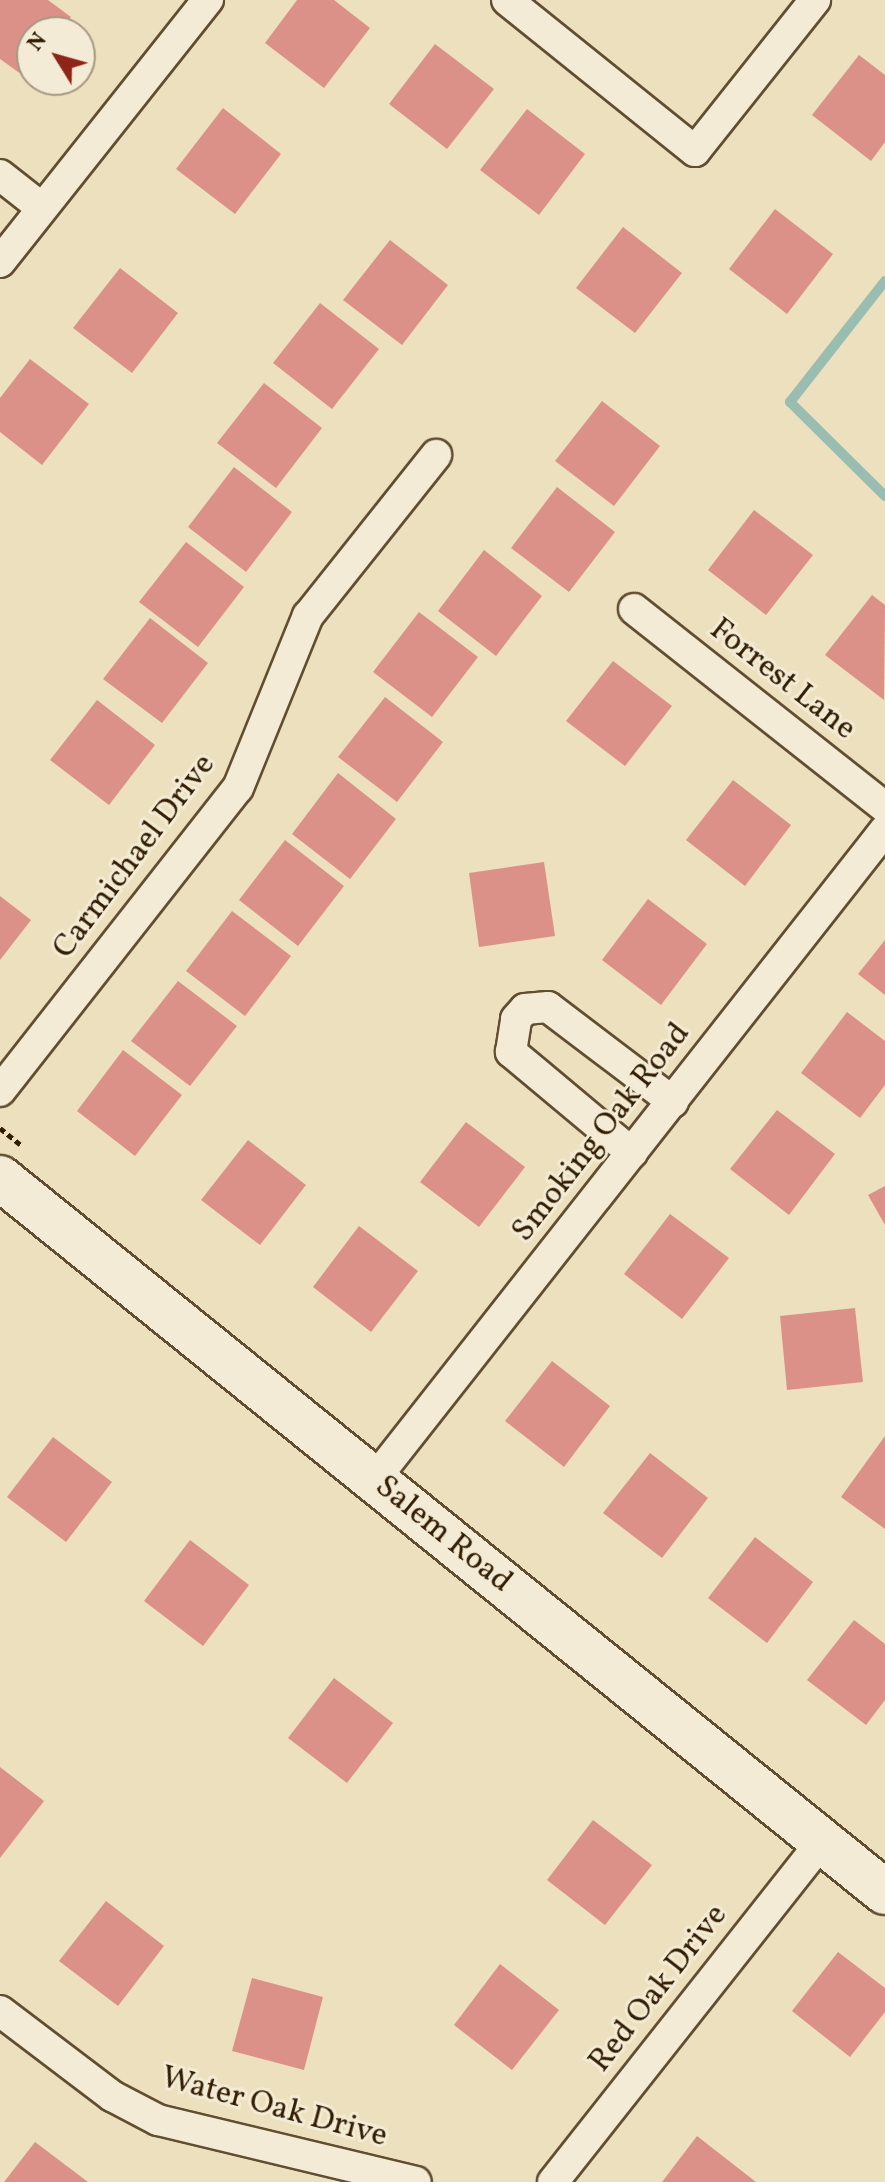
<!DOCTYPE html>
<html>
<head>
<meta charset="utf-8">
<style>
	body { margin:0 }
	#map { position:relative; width:885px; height:2182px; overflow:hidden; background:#ede0be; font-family:Vollkorn,serif }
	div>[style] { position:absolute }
	.stream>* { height:10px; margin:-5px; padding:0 5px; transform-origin:5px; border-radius:5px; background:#99bdb1 }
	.building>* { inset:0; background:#db9188 }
	.path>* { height:5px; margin-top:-2.5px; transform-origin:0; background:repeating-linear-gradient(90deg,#321d02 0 6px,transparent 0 10px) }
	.roads { filter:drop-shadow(2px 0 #614e31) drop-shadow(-2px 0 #614e31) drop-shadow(0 2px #614e31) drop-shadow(0 -2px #614e31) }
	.street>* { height:30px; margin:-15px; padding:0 15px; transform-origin:15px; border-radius:15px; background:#f3ebd5 }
	.secondary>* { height:44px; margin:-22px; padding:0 22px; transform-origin:22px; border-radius:22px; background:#f3ebd5 }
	span { translate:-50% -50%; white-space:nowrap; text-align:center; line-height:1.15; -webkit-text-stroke:6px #f3ebd5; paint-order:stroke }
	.street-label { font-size:32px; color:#321d02 }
	.north { position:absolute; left:16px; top:16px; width:80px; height:80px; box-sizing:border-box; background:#f3ebd5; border:2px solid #a69981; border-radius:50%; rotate:307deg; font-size:22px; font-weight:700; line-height:32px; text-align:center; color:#321d02 }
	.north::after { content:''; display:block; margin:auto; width:28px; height:36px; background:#8f2418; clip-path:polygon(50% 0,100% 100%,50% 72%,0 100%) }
</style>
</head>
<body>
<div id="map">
	<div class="stream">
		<i style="left:885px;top:281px;width:154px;rotate:128.1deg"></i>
		<i style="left:790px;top:402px;width:134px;rotate:44.7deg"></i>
	</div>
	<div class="building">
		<i style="clip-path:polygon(0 0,48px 0,71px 17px,59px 32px,32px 32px,25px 77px,0 59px)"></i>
		<i style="clip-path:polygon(297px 0,334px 0,370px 28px,324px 88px,265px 43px)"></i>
		<i style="clip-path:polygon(435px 44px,494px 89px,447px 149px,389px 104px)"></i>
		<i style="clip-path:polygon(859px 55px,885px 75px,885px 142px,871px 161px,812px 115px)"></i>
		<i style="clip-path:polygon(223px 108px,281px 154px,235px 214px,176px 169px)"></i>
		<i style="clip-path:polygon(527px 109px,585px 154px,539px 215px,480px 170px)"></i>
		<i style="clip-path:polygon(775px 209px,833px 254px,787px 314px,729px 269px)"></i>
		<i style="clip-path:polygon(623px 227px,682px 273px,635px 333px,576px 288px)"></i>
		<i style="clip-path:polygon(390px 240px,448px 285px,402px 345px,343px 300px)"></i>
		<i style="clip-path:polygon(120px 268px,178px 313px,132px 373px,73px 328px)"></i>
		<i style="clip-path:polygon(320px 303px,379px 349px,332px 409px,273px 363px)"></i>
		<i style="clip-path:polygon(30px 359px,89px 404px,42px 465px,0 432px,0 398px)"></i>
		<i style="clip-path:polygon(264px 383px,322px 428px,276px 488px,217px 443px)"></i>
		<i style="clip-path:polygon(602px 401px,660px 446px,614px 506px,555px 461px)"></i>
		<i style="clip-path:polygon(234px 467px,292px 512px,246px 572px,188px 527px)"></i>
		<i style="clip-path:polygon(557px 487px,615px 532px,569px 592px,511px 548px)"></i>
		<i style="clip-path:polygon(754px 510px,813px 555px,766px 615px,708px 570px)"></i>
		<i style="clip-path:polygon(186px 542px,244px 587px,198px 647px,139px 602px)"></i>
		<i style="clip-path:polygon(484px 550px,542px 596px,496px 656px,438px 611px)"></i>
		<i style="clip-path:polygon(872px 595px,885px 605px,884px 700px,825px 655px)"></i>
		<i style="clip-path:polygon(419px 612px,478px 657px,432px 717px,373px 672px)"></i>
		<i style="clip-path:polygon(150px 618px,208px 663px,162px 723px,103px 679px)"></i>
		<i style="clip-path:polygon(613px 661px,672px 706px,625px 766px,566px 721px)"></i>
		<i style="clip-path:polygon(385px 697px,443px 742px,397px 802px,338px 757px)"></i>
		<i style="clip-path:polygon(97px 700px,155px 745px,109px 805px,50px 760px)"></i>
		<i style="clip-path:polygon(338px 773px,396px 819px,350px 879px,292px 834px)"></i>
		<i style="clip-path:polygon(733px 780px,791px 825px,745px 886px,686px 840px)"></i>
		<i style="clip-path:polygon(285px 840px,344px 886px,298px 946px,239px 900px)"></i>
		<i style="clip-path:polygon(544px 862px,555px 936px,479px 947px,469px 873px)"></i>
		<i style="clip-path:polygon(0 896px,31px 920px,0 960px)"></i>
		<i style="clip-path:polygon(648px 899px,707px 944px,661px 1005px,602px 960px)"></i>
		<i style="clip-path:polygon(232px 911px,291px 956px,245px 1016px,186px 971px)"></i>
		<i style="clip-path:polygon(885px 940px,885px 995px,858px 974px)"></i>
		<i style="clip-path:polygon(178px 981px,237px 1026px,190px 1086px,131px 1041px)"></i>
		<i style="clip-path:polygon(847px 1012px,885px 1041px,885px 1085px,860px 1118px,801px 1073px)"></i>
		<i style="clip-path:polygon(123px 1050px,182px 1095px,135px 1156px,77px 1111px)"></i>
		<i style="clip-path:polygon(777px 1110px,835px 1154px,789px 1215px,730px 1169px)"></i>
		<i style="clip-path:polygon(466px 1122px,525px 1167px,479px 1227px,420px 1182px)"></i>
		<i style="clip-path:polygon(248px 1140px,306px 1185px,260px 1245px,201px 1200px)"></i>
		<i style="clip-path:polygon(885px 1186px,885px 1225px,868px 1195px)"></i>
		<i style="clip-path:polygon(670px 1214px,729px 1258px,682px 1319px,624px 1274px)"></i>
		<i style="clip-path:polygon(359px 1226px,418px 1271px,371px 1332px,313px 1287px)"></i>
		<i style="clip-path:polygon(855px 1308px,863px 1382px,787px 1390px,780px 1316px)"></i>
		<i style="clip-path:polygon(552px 1361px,610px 1406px,564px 1467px,505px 1421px)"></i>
		<i style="clip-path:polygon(885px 1436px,885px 1529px,841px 1497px)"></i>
		<i style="clip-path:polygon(53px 1437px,112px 1482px,66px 1542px,7px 1497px)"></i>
		<i style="clip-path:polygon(650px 1453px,708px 1498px,662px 1558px,603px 1513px)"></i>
		<i style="clip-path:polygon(755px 1537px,813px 1582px,767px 1643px,708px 1598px)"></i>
		<i style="clip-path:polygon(190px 1540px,249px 1585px,203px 1646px,144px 1601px)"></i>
		<i style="clip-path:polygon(854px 1620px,885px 1644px,885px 1700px,866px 1725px,807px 1680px)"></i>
		<i style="clip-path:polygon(334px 1678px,393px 1723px,347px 1783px,288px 1738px)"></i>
		<i style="clip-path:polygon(0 1767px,44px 1801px,0 1858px)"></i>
		<i style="clip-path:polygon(593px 1820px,652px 1865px,605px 1925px,547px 1880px)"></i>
		<i style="clip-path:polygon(106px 1901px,164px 1946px,118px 2006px,59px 1961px)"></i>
		<i style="clip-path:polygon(838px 1952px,885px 1988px,885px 2012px,850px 2057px,792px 2011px)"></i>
		<i style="clip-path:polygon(500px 1964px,559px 2010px,512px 2070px,454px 2025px)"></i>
		<i style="clip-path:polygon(252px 1978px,323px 1997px,304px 2070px,232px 2051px)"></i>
		<i style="clip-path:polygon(697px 2136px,756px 2182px,662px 2182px)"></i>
		<i style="clip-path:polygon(35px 2142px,88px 2182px,4px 2182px)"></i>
	</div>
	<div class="path">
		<i style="left:0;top:1128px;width:26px;rotate:39deg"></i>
	</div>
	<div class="roads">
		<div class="street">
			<i style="left:507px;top:0;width:241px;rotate:38.8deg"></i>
			<i style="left:695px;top:151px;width:193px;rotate:-51.5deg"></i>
			<i style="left:0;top:175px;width:53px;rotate:38.2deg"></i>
			<i style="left:0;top:262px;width:335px;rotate:-51.6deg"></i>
			<i style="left:634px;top:609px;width:320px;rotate:38.3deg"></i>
			<i style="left:0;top:1091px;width:385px;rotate:-51.9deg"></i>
			<i style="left:238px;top:788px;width:186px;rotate:-67.9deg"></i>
			<i style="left:308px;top:616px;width:206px;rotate:-51.5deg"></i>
			<i style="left:632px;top:1153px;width:158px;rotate:-140.1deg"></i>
			<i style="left:511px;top:1052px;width:33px;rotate:-81deg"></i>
			<i style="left:516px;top:1019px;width:13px;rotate:-48deg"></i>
			<i style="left:525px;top:1009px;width:23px;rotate:-5deg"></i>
			<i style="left:548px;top:1007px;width:157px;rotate:37.2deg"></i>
			<i style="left:374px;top:1480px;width:827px;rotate:-51.83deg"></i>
			<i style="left:0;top:2011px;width:141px;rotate:37.2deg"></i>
			<i style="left:112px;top:2096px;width:52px;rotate:27.6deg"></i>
			<i style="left:158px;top:2120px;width:265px;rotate:13.5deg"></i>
			<i style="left:553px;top:2182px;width:434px;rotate:-51.7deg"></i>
		</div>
		<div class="secondary">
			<i style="left:0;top:1178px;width:1137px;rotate:38.9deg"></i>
		</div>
	</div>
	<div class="street-label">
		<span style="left:782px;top:680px;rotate:38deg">Forrest Lane</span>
		<span style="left:135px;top:857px;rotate:-53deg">Carmichael Drive</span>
		<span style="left:602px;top:1133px;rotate:-52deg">Smoking Oak Road</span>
		<span style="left:443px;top:1535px;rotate:39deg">Salem Road</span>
		<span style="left:659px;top:1989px;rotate:-52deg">Red Oak Drive</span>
		<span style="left:274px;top:2108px;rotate:15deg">Water Oak Drive</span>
	</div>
	<div class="north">N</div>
</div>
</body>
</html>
